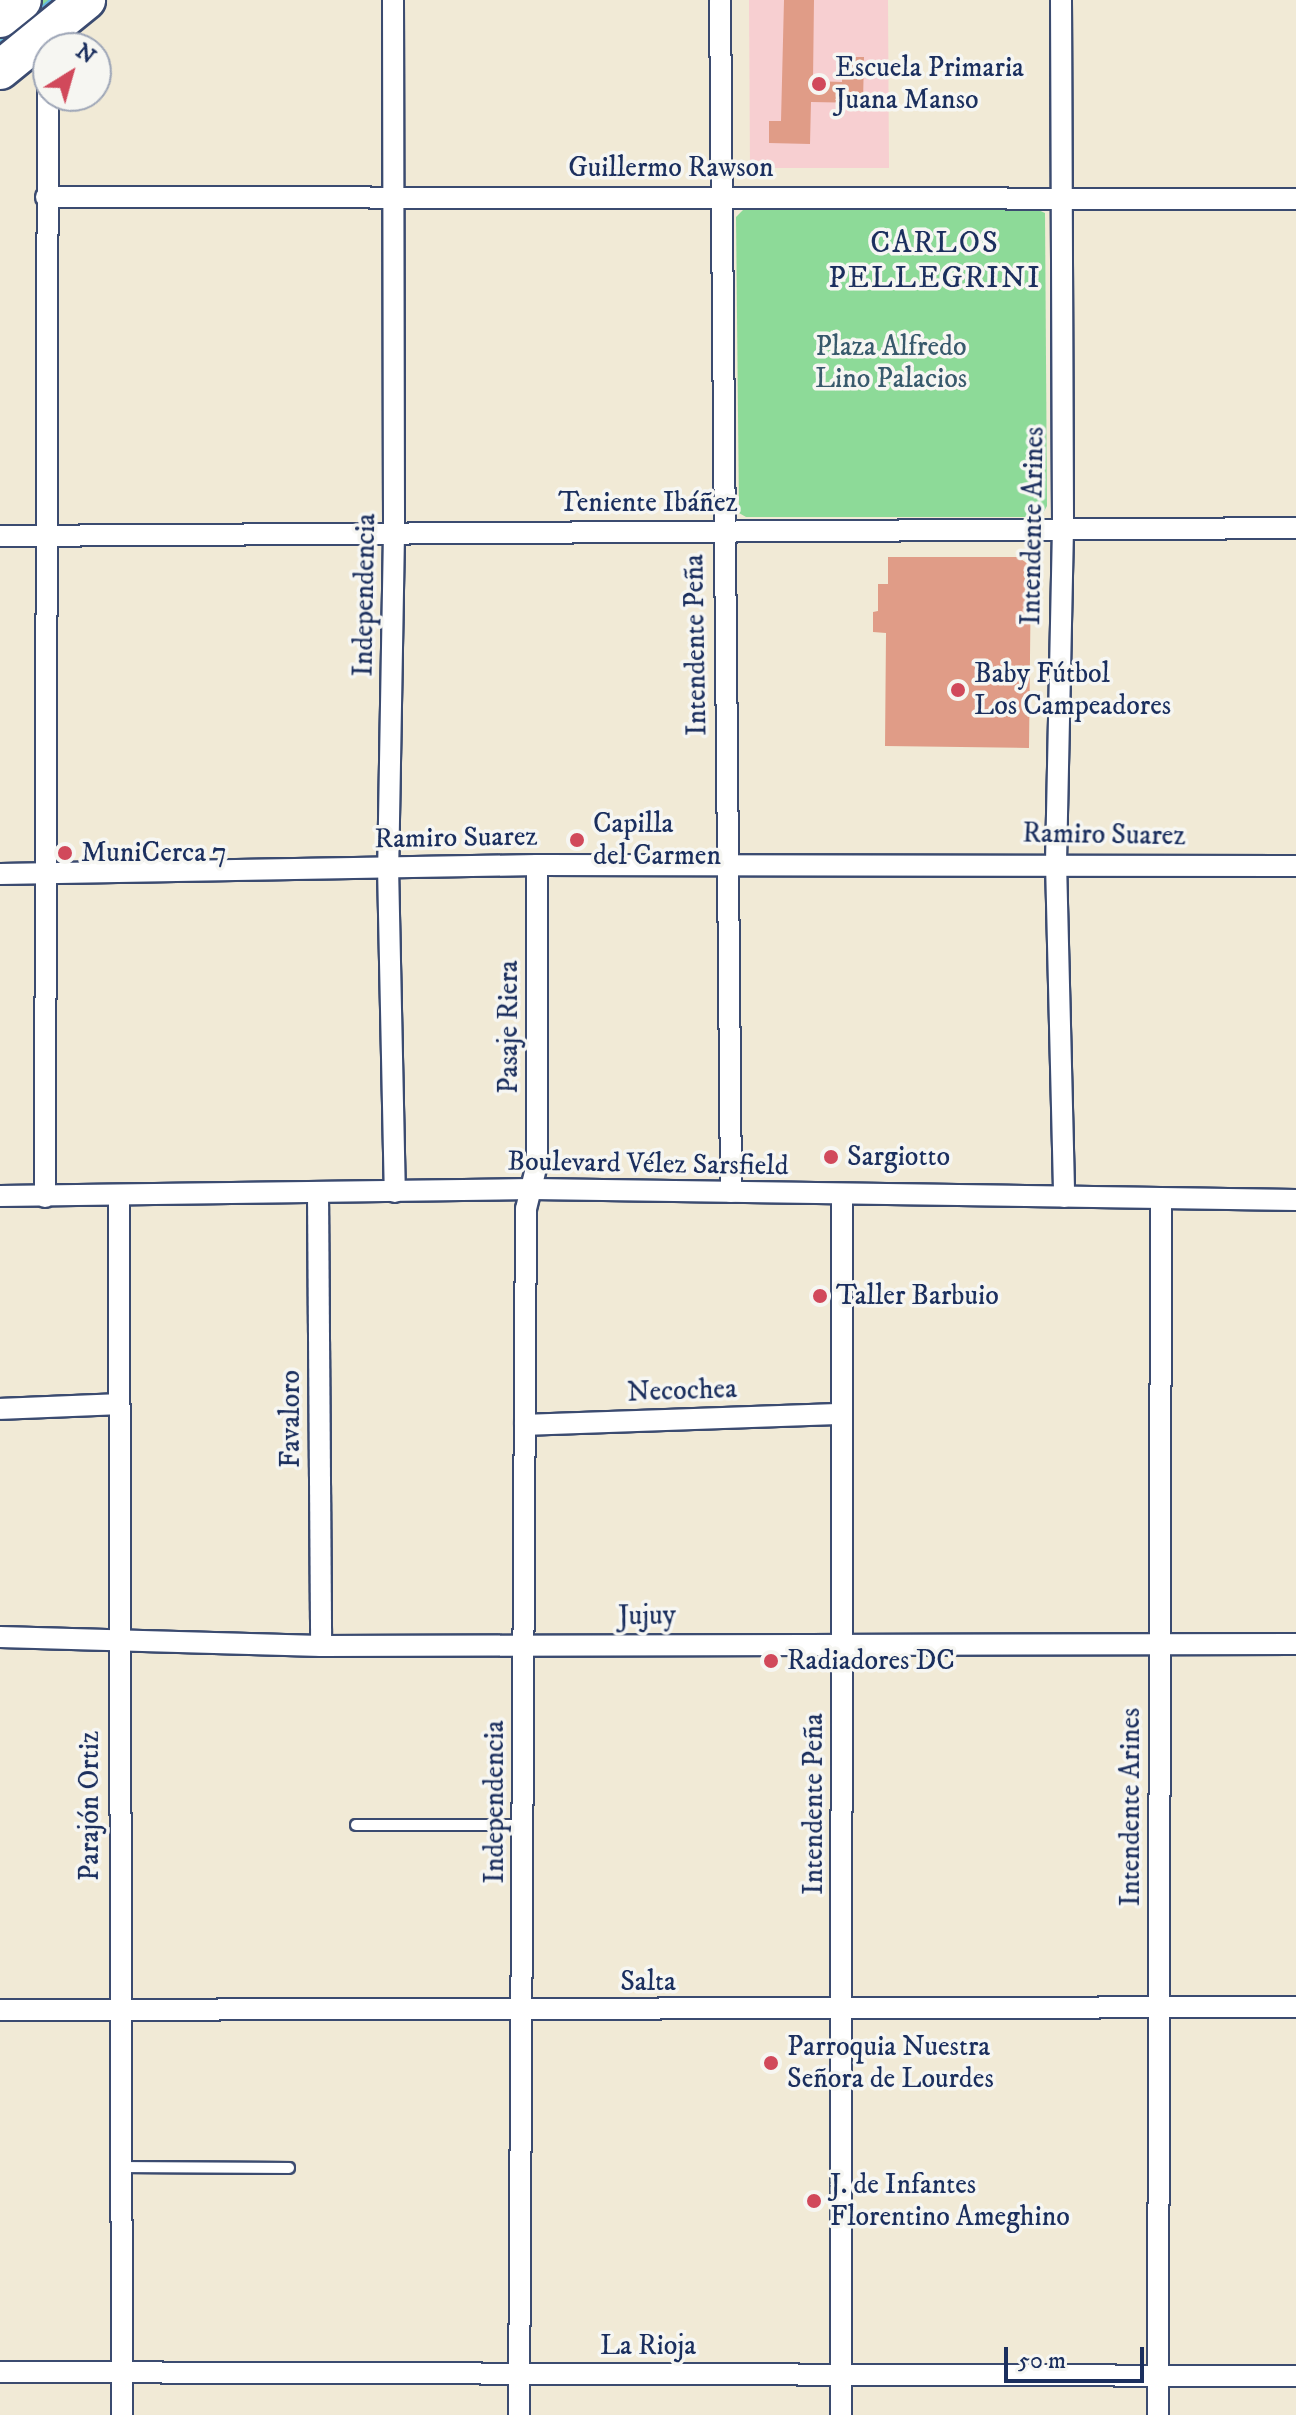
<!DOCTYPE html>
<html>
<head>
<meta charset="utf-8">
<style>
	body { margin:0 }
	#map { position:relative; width:1296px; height:2415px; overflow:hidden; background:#f1ead6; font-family:"IM FELL DW Pica",serif }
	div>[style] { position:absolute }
	.built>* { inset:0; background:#f7cfd1 }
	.green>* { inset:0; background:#8dda98 }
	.stream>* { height:6px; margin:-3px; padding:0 3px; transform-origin:3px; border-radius:3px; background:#66b9e2 }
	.building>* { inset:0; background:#e09c87 }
	.roads { filter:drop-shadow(2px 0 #3b4b70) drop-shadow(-2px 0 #3b4b70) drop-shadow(0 2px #3b4b70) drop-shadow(0 -2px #3b4b70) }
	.lane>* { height:10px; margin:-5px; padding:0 5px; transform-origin:5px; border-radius:5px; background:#fff }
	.street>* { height:20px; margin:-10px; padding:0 10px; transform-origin:10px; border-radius:10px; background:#fff }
	.highway>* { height:38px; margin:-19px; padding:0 19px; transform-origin:19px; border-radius:19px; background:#fff }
	.dots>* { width:22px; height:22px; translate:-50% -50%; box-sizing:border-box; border:4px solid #f6f6f2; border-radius:50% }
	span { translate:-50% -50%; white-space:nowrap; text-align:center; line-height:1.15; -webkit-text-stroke:7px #f6f6f2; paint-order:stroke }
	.poi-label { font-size:28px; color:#1b2f5e }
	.left { translate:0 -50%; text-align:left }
	.street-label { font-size:28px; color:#1b2f5e }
	.park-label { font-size:28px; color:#385a6c }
	.neighbourhood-label { font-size:30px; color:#1b2f5e; letter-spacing:2px }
	.north { position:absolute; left:32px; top:32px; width:80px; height:80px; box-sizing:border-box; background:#f6f6f2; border:2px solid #9ea6b7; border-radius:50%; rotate:37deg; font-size:22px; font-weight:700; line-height:32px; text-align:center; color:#1b2f5e }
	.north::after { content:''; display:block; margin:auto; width:28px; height:36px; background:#d1495b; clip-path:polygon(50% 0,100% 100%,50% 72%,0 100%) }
	.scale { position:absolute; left:1004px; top:2347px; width:140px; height:36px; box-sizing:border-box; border:4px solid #1b2f5e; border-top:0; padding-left:10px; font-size:24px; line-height:28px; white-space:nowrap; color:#1b2f5e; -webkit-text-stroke:6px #f6f6f2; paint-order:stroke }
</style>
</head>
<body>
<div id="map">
	<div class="built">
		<i style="clip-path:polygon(749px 0,888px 0,889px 168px,750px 168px)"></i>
	</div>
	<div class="green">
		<i style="clip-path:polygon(37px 0,69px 0,0 57px,0 31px)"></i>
		<i style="clip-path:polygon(745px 208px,1036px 209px,1045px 213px,1047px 506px,1041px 517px,746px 517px,739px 513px,736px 217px)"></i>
	</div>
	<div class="stream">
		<i style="left:0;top:44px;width:69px;rotate:-39.7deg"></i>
	</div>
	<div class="building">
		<i style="clip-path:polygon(784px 0,814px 0,813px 81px,842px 82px,842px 57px,864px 57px,863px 103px,811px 102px,810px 144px,769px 143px,769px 121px,781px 121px)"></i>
		<i style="clip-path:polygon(888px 557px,1018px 557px,1031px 566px,1029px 748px,885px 746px,886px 633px,873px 632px,873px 612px,878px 611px,878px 584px,888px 584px)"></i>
	</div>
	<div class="roads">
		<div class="lane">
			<i style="left:356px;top:1825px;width:166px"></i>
			<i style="left:121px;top:2167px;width:168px;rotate:0.3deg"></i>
		</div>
		<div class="street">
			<i style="left:393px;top:0;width:533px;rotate:89.89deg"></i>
			<i style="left:394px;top:533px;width:333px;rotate:91deg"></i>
			<i style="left:388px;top:866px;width:326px;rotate:88.8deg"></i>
			<i style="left:720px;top:0;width:1192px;rotate:89.47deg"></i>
			<i style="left:1061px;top:0;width:528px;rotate:89.78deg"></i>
			<i style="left:1063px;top:528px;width:334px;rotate:91.2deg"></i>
			<i style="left:1056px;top:862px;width:335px;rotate:88.6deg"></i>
			<i style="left:46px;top:197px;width:1250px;rotate:0.09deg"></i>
			<i style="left:0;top:536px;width:1296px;rotate:-0.35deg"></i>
			<i style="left:0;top:874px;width:537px;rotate:-0.96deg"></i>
			<i style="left:537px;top:865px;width:759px;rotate:0.08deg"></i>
			<i style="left:318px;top:1193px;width:453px;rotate:89.6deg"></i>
			<i style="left:0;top:1196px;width:532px;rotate:-0.75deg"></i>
			<i style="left:532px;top:1189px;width:764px;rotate:0.82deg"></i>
			<i style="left:45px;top:1197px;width:1132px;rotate:-89.85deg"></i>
			<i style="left:119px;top:1197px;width:1218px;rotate:89.86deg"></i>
			<i style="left:0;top:1409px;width:118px;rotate:-2.4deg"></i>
			<i style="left:525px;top:1425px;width:317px;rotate:-2deg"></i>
			<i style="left:0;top:1637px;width:321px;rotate:1.6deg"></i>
			<i style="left:321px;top:1646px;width:975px;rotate:-0.12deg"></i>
			<i style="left:0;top:2010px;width:1296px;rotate:-0.13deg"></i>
			<i style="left:0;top:2372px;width:1296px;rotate:0.18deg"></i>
			<i style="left:519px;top:2415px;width:1206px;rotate:-89.67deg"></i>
			<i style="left:526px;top:1209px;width:46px;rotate:-76.3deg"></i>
			<i style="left:537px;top:1164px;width:299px;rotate:-90deg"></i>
			<i style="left:841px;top:2415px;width:1221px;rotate:-89.95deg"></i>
			<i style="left:1158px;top:2415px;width:1216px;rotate:-89.86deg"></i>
		</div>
		<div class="highway">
			<i style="left:0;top:18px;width:28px;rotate:-39deg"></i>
			<i style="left:0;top:70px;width:111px;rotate:-39.1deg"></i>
		</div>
	</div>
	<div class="dots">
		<i style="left:819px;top:84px;background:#d1495b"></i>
		<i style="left:958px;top:690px;background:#d1495b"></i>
		<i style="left:577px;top:840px;background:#d1495b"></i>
		<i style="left:65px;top:853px;background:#d1495b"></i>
		<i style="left:831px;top:1157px;background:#d1495b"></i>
		<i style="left:820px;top:1296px;background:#d1495b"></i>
		<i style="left:771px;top:1661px;background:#d1495b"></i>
		<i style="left:771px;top:2063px;background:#d1495b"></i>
		<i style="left:814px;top:2201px;background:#d1495b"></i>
	</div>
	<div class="poi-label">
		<span class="left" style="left:835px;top:84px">Escuela Primaria<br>Juana Manso</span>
		<span class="left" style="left:974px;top:690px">Baby Fútbol<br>Los Campeadores</span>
		<span class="left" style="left:593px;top:840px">Capilla<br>del Carmen</span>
		<span class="left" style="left:81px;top:853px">MuniCerca 7</span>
		<span class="left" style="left:847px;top:1157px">Sargiotto</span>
		<span class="left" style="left:836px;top:1296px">Taller Barbuio</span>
		<span class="left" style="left:787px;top:1661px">Radiadores DC</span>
		<span class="left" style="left:787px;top:2063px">Parroquia Nuestra<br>Señora de Lourdes</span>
		<span class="left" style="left:830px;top:2201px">J. de Infantes<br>Florentino Ameghino</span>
	</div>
	<div class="street-label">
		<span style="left:671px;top:168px">Guillermo Rawson</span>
		<span style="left:648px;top:503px">Teniente Ibáñez</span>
		<span style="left:1033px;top:526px;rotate:-89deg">Intendente Arines</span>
		<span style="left:365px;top:595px;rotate:-89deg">Independencia</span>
		<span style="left:696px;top:645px;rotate:-91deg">Intendente Peña</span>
		<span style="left:1104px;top:835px;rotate:1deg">Ramiro Suarez</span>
		<span style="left:456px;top:838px;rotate:-1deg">Ramiro Suarez</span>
		<span style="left:509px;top:1027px;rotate:-90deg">Pasaje Riera</span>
		<span style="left:648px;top:1164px;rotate:1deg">Boulevard Vélez Sarsfield</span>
		<span style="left:682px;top:1391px;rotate:-2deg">Necochea</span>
		<span style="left:291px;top:1419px;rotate:-90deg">Favaloro</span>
		<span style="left:647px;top:1616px;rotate:-1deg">Jujuy</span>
		<span style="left:495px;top:1802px;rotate:-90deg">Independencia</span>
		<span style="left:814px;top:1804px;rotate:-90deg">Intendente Peña</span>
		<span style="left:90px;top:1806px;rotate:-90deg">Parajón Ortiz</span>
		<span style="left:1131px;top:1807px;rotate:-90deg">Intendente Arines</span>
		<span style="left:648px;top:1982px">Salta</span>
		<span style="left:648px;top:2346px">La Rioja</span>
	</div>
	<div class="park-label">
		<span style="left:891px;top:363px">Plaza Alfredo<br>Lino Palacios</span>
	</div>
	<div class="neighbourhood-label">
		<span style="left:935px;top:261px">CARLOS<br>PELLEGRINI</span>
	</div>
	<div class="north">N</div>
	<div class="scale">50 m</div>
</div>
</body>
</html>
